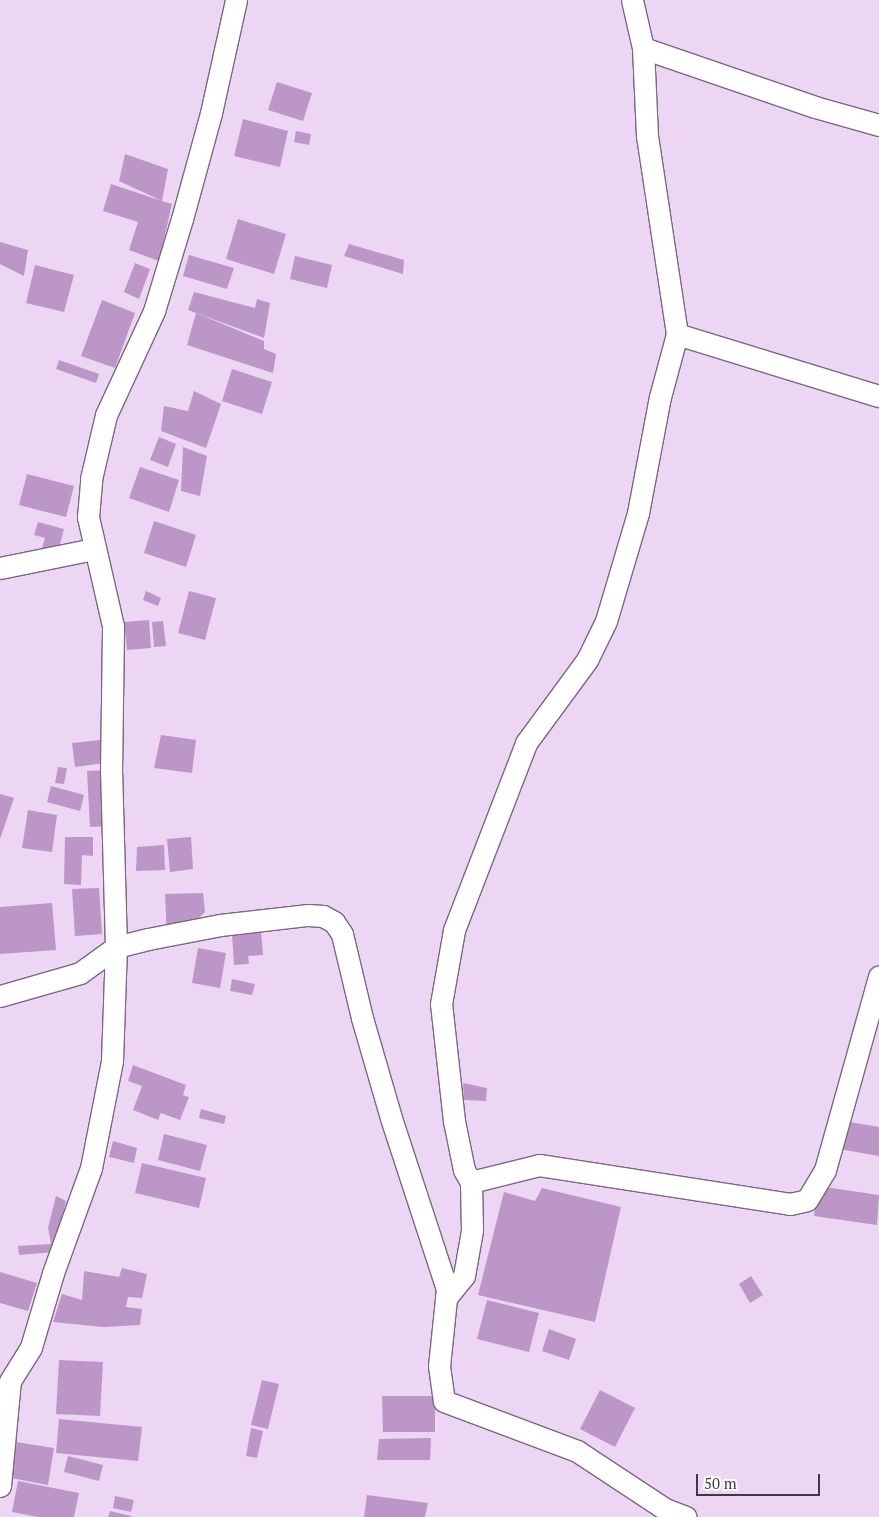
<!DOCTYPE html>
<html>
<head>
<meta charset="utf-8">
<style>
	body { margin:0 }
	#map { position:relative; width:879px; height:1517px; overflow:hidden; background:#edd5f4; font-family:"PT Serif",serif }
	div>[style] { position:absolute }
	.building>* { inset:0; background:#bd96c8 }
	.roads { filter:drop-shadow(1px 0 #7c6682) drop-shadow(-1px 0 #7c6682) drop-shadow(0 1px #7c6682) drop-shadow(0 -1px #7c6682) }
	.minor>* { height:21px; margin:-10.5px; padding:0 10.5px; transform-origin:10.5px; border-radius:10.5px; background:#fff }
	span { translate:-50% -50%; white-space:nowrap; text-align:center; line-height:1.15; -webkit-text-stroke:4px #fff; paint-order:stroke }
	.scale { position:absolute; left:696px; top:1474px; width:124px; height:22px; box-sizing:border-box; border:2px solid #433945; border-top:0; padding-left:6px; font-size:15px; line-height:18px; white-space:nowrap; color:#433945; -webkit-text-stroke:4px #fff; paint-order:stroke }
</style>
</head>
<body>
<div id="map">
	<div class="building">
		<i style="clip-path:polygon(277px 82px,312px 93px,303px 121px,268px 110px)"></i>
		<i style="clip-path:polygon(243px 119px,288px 131px,280px 167px,234px 156px)"></i>
		<i style="clip-path:polygon(296px 131px,311px 134px,309px 145px,294px 142px)"></i>
		<i style="clip-path:polygon(125px 154px,168px 169px,162px 201px,172px 204px,159px 261px,129px 250px,138px 222px,103px 211px,111px 184px,162px 201px,119px 181px)"></i>
		<i style="clip-path:polygon(238px 219px,286px 234px,274px 274px,226px 259px)"></i>
		<i style="clip-path:polygon(0 242px,28px 250px,24px 276px,0 264px)"></i>
		<i style="clip-path:polygon(349px 244px,404px 260px,403px 274px,344px 256px)"></i>
		<i style="clip-path:polygon(189px 255px,234px 268px,227px 289px,183px 276px)"></i>
		<i style="clip-path:polygon(295px 256px,332px 265px,327px 288px,290px 279px)"></i>
		<i style="clip-path:polygon(135px 263px,150px 269px,139px 299px,124px 292px)"></i>
		<i style="clip-path:polygon(35px 265px,74px 275px,64px 312px,26px 303px)"></i>
		<i style="clip-path:polygon(194px 292px,255px 308px,257px 299px,270px 303px,264px 338px,188px 310px)"></i>
		<i style="clip-path:polygon(102px 300px,135px 313px,115px 368px,81px 356px)"></i>
		<i style="clip-path:polygon(196px 313px,264px 341px,264px 349px,276px 354px,273px 373px,187px 345px)"></i>
		<i style="clip-path:polygon(59px 360px,99px 374px,96px 383px,56px 369px)"></i>
		<i style="clip-path:polygon(232px 369px,272px 382px,262px 414px,222px 401px)"></i>
		<i style="clip-path:polygon(194px 391px,221px 404px,206px 448px,161px 431px,164px 406px,188px 411px)"></i>
		<i style="clip-path:polygon(159px 437px,176px 444px,168px 467px,150px 460px)"></i>
		<i style="clip-path:polygon(183px 447px,207px 456px,200px 496px,181px 491px)"></i>
		<i style="clip-path:polygon(140px 467px,179px 480px,169px 512px,129px 498px)"></i>
		<i style="clip-path:polygon(27px 474px,74px 486px,66px 517px,19px 505px)"></i>
		<i style="clip-path:polygon(154px 521px,196px 535px,186px 567px,144px 553px)"></i>
		<i style="clip-path:polygon(38px 522px,64px 529px,57px 556px,41px 551px,45px 538px,34px 535px)"></i>
		<i style="clip-path:polygon(146px 591px,161px 598px,158px 606px,143px 600px)"></i>
		<i style="clip-path:polygon(189px 591px,216px 598px,205px 640px,178px 633px)"></i>
		<i style="clip-path:polygon(149px 620px,151px 648px,127px 650px,124px 622px)"></i>
		<i style="clip-path:polygon(163px 621px,166px 646px,154px 647px,152px 622px)"></i>
		<i style="clip-path:polygon(161px 735px,196px 740px,192px 773px,154px 768px)"></i>
		<i style="clip-path:polygon(100px 740px,104px 763px,75px 767px,72px 743px)"></i>
		<i style="clip-path:polygon(58px 767px,67px 768px,64px 784px,55px 783px)"></i>
		<i style="clip-path:polygon(107px 770px,110px 826px,90px 827px,87px 771px)"></i>
		<i style="clip-path:polygon(51px 786px,84px 795px,80px 811px,47px 802px)"></i>
		<i style="clip-path:polygon(0 794px,14px 798px,0 839px)"></i>
		<i style="clip-path:polygon(28px 810px,57px 815px,52px 852px,22px 848px)"></i>
		<i style="clip-path:polygon(65px 837px,93px 837px,93px 856px,82px 855px,81px 885px,64px 884px)"></i>
		<i style="clip-path:polygon(191px 837px,193px 869px,170px 872px,167px 839px)"></i>
		<i style="clip-path:polygon(164px 845px,165px 870px,136px 871px,137px 847px)"></i>
		<i style="clip-path:polygon(99px 888px,102px 934px,75px 936px,72px 889px)"></i>
		<i style="clip-path:polygon(203px 893px,205px 912px,197px 920px,167px 936px,165px 894px)"></i>
		<i style="clip-path:polygon(52px 903px,56px 950px,0 954px,0 907px)"></i>
		<i style="clip-path:polygon(261px 932px,263px 955px,248px 956px,249px 964px,234px 965px,232px 934px)"></i>
		<i style="clip-path:polygon(198px 948px,226px 953px,220px 988px,192px 983px)"></i>
		<i style="clip-path:polygon(232px 979px,255px 984px,252px 995px,230px 991px)"></i>
		<i style="clip-path:polygon(133px 1065px,186px 1085px,183px 1095px,189px 1097px,180px 1120px,161px 1113px,158px 1120px,133px 1110px,142px 1086px,128px 1081px)"></i>
		<i style="clip-path:polygon(463px 1083px,487px 1088px,486px 1101px,464px 1100px)"></i>
		<i style="clip-path:polygon(201px 1109px,226px 1116px,224px 1124px,199px 1118px)"></i>
		<i style="clip-path:polygon(844px 1121px,879px 1127px,879px 1156px,839px 1149px)"></i>
		<i style="clip-path:polygon(164px 1134px,207px 1145px,200px 1171px,158px 1160px)"></i>
		<i style="clip-path:polygon(113px 1141px,137px 1148px,134px 1163px,109px 1157px)"></i>
		<i style="clip-path:polygon(142px 1163px,206px 1178px,199px 1208px,135px 1193px)"></i>
		<i style="clip-path:polygon(818px 1186px,879px 1195px,877px 1225px,814px 1216px)"></i>
		<i style="clip-path:polygon(542px 1188px,621px 1207px,595px 1322px,478px 1295px,504px 1192px,535px 1201px)"></i>
		<i style="clip-path:polygon(56px 1196px,66px 1201px,54px 1252px,19px 1255px,18px 1246px,51px 1244px,48px 1228px)"></i>
		<i style="clip-path:polygon(122px 1268px,147px 1274px,142px 1298px,128px 1297px,126px 1307px,142px 1309px,140px 1325px,103px 1327px,53px 1322px,62px 1294px,82px 1300px,84px 1271px,119px 1277px)"></i>
		<i style="clip-path:polygon(0 1272px,37px 1283px,28px 1311px,0 1303px)"></i>
		<i style="clip-path:polygon(751px 1276px,763px 1295px,750px 1303px,739px 1284px)"></i>
		<i style="clip-path:polygon(487px 1300px,539px 1313px,529px 1352px,477px 1339px)"></i>
		<i style="clip-path:polygon(549px 1329px,576px 1339px,569px 1360px,542px 1351px)"></i>
		<i style="clip-path:polygon(59px 1360px,103px 1362px,100px 1416px,56px 1414px)"></i>
		<i style="clip-path:polygon(262px 1380px,279px 1384px,268px 1429px,251px 1425px)"></i>
		<i style="clip-path:polygon(600px 1390px,635px 1408px,615px 1447px,580px 1429px)"></i>
		<i style="clip-path:polygon(382px 1396px,435px 1396px,435px 1432px,383px 1432px)"></i>
		<i style="clip-path:polygon(59px 1419px,142px 1427px,138px 1461px,56px 1453px)"></i>
		<i style="clip-path:polygon(251px 1428px,263px 1431px,257px 1458px,246px 1456px)"></i>
		<i style="clip-path:polygon(431px 1438px,430px 1460px,377px 1460px,379px 1439px)"></i>
		<i style="clip-path:polygon(16px 1442px,54px 1448px,48px 1485px,11px 1478px)"></i>
		<i style="clip-path:polygon(68px 1456px,103px 1465px,99px 1481px,64px 1472px)"></i>
		<i style="clip-path:polygon(18px 1481px,79px 1493px,74px 1517px,38px 1517px,12px 1512px)"></i>
		<i style="clip-path:polygon(367px 1495px,428px 1503px,425px 1517px,364px 1517px)"></i>
		<i style="clip-path:polygon(115px 1496px,134px 1500px,131px 1512px,113px 1508px)"></i>
		<i style="clip-path:polygon(110px 1511px,131px 1516px,131px 1517px,108px 1517px)"></i>
	</div>
	<div class="roads">
		<div class="minor">
			<i style="left:643px;top:48px;width:182px;rotate:18.9deg"></i>
			<i style="left:815px;top:107px;width:66px;rotate:15.7deg"></i>
			<i style="left:677px;top:334px;width:211px;rotate:17.1deg"></i>
			<i style="left:0;top:568px;width:95px;rotate:-11.5deg"></i>
			<i style="left:0;top:996px;width:83px;rotate:-16deg"></i>
			<i style="left:80px;top:973px;width:44px;rotate:-35.8deg"></i>
			<i style="left:116px;top:947px;width:33px;rotate:-14deg"></i>
			<i style="left:148px;top:939px;width:73px;rotate:-11deg"></i>
			<i style="left:220px;top:925px;width:89px;rotate:-6.5deg"></i>
			<i style="left:308px;top:915px;width:15px;rotate:4deg"></i>
			<i style="left:323px;top:916px;width:13px;rotate:29deg"></i>
			<i style="left:334px;top:922px;width:14px;rotate:56deg"></i>
			<i style="left:342px;top:934px;width:86px;rotate:76.6deg"></i>
			<i style="left:362px;top:1018px;width:104px;rotate:73.8deg"></i>
			<i style="left:391px;top:1118px;width:180px;rotate:71.9deg"></i>
			<i style="left:447px;top:1289px;width:77px;rotate:95.9deg"></i>
			<i style="left:439px;top:1366px;width:35px;rotate:82deg"></i>
			<i style="left:444px;top:1401px;width:142px;rotate:20.6deg"></i>
			<i style="left:577px;top:1451px;width:105px;rotate:33.4deg"></i>
			<i style="left:665px;top:1509px;width:22px;rotate:21deg"></i>
			<i style="left:471px;top:1182px;width:70px;rotate:-14deg"></i>
			<i style="left:539px;top:1165px;width:254px;rotate:8.8deg"></i>
			<i style="left:790px;top:1204px;width:17px;rotate:-13deg"></i>
			<i style="left:807px;top:1200px;width:35px;rotate:-59deg"></i>
			<i style="left:825px;top:1170px;width:201px;rotate:-74.4deg"></i>
			<i style="left:446px;top:1298px;width:28px;rotate:-51deg"></i>
			<i style="left:464px;top:1276px;width:47px;rotate:-80.1deg"></i>
			<i style="left:472px;top:1230px;width:48px;rotate:-91.2deg"></i>
			<i style="left:471px;top:1182px;width:14px;rotate:-120deg"></i>
			<i style="left:464px;top:1170px;width:50px;rotate:-101.5deg"></i>
			<i style="left:454px;top:1121px;width:118px;rotate:-96.3deg"></i>
			<i style="left:441px;top:1004px;width:75px;rotate:-80deg"></i>
			<i style="left:454px;top:930px;width:200px;rotate:-68.9deg"></i>
			<i style="left:526px;top:743px;width:103px;rotate:-53.7deg"></i>
			<i style="left:587px;top:660px;width:43px;rotate:-64deg"></i>
			<i style="left:606px;top:621px;width:113px;rotate:-73.5deg"></i>
			<i style="left:638px;top:513px;width:118px;rotate:-79.3deg"></i>
			<i style="left:660px;top:397px;width:65px;rotate:-74.9deg"></i>
			<i style="left:677px;top:334px;width:200px;rotate:-98.6deg"></i>
			<i style="left:647px;top:136px;width:88px;rotate:-92.6deg"></i>
			<i style="left:643px;top:48px;width:49px;rotate:-102.9deg"></i>
			<i style="left:0;top:1486px;width:105px;rotate:-84.6deg"></i>
			<i style="left:10px;top:1381px;width:40px;rotate:-58deg"></i>
			<i style="left:31px;top:1347px;width:77px;rotate:-73.4deg"></i>
			<i style="left:53px;top:1273px;width:112px;rotate:-70.1deg"></i>
			<i style="left:91px;top:1168px;width:109px;rotate:-78.9deg"></i>
			<i style="left:112px;top:1061px;width:114px;rotate:-88deg"></i>
			<i style="left:116px;top:947px;width:174px;rotate:-91.6deg"></i>
			<i style="left:111px;top:773px;width:147px;rotate:-89.2deg"></i>
			<i style="left:113px;top:626px;width:112px;rotate:-102.9deg"></i>
			<i style="left:88px;top:517px;width:38px;rotate:-85deg"></i>
			<i style="left:91px;top:479px;width:66px;rotate:-76.8deg"></i>
			<i style="left:106px;top:415px;width:115px;rotate:-65.2deg"></i>
			<i style="left:154px;top:311px;width:96px;rotate:-73.1deg"></i>
			<i style="left:182px;top:219px;width:110px;rotate:-74.7deg"></i>
			<i style="left:211px;top:113px;width:116px;rotate:-77.5deg"></i>
		</div>
	</div>
	<div class="scale">50 m</div>
</div>
</body>
</html>
